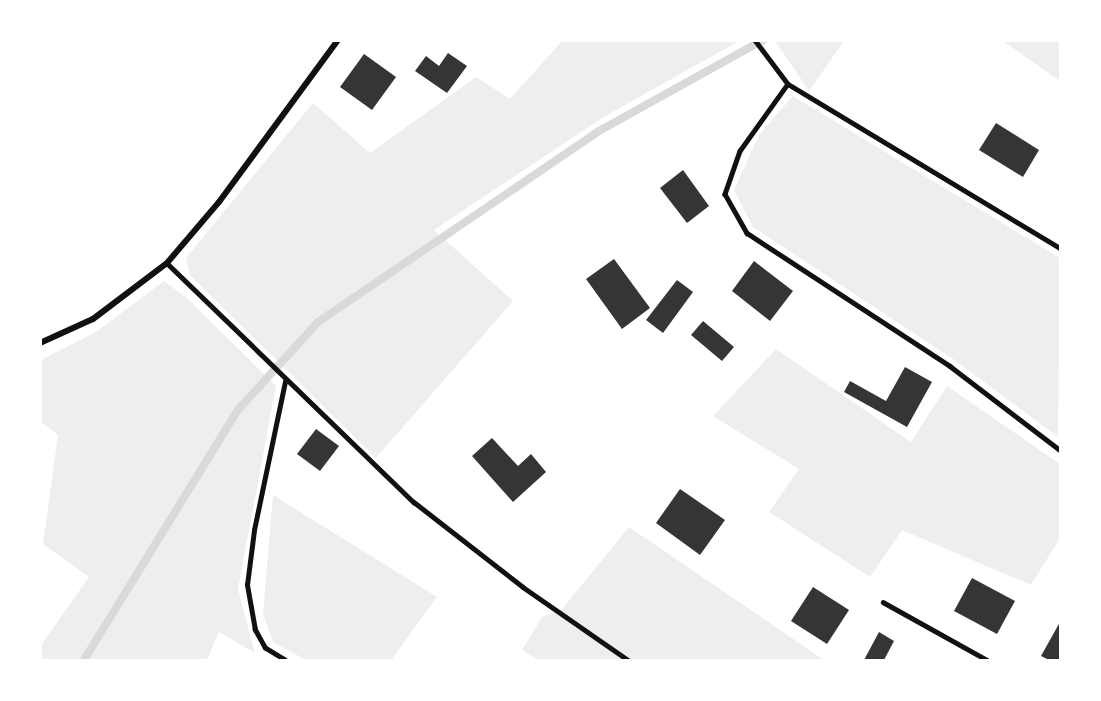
<!DOCTYPE html>
<html>
<head>
<meta charset="utf-8">
<style>
	body { margin:0 }
	#map { position:relative; width:1101px; height:701px; overflow:hidden; background:#fff; font-family:"Roboto Condensed",sans-serif }
	div>[style] { position:absolute }
	.green>* { inset:0; background:#eee }
	.stream>* { height:8px; margin:-4px; padding:0 4px; transform-origin:4px; border-radius:4px; background:#d9d9d9 }
	.building>* { inset:0; background:#353535 }
	.service>* { height:4.5px; margin:-2.25px; padding:0 2.25px; transform-origin:2.25px; border-radius:2.25px; background:#111 }
	.minor>* { height:6px; margin:-3px; padding:0 3px; transform-origin:3px; border-radius:3px; background:#111 }
	span { translate:-50% -50%; white-space:nowrap; text-align:center; line-height:1.15; -webkit-text-stroke:4.5px #fff; paint-order:stroke }
	.frame { position:absolute; inset:0; border:42px solid #fff; pointer-events:none }
</style>
</head>
<body>
<div id="map">
	<div class="green">
		<i style="clip-path:polygon(562px 41px,739px 41px,602px 118px,434px 230px,513px 301px,376px 458px,190px 275px,186px 258px,313px 103px,370px 153px,476px 77px,510px 99px)"></i>
		<i style="clip-path:polygon(844px 41px,809px 91px,776px 42px,783px 40px)"></i>
		<i style="clip-path:polygon(1003px 41px,1060px 41px,1060px 81px)"></i>
		<i style="clip-path:polygon(793px 96px,1060px 258px,1058px 437px,953px 359px,753px 227px,734px 190px,759px 135px)"></i>
		<i style="clip-path:polygon(164px 281px,187px 298px,276px 386px,238px 589px,255px 653px,219px 632px,207px 660px,41px 660px,41px 645px,89px 577px,43px 544px,58px 435px,41px 422px,41px 360px,96px 332px)"></i>
		<i style="clip-path:polygon(776px 349px,911px 442px,947px 386px,1060px 464px,1060px 538px,1031px 585px,902px 530px,870px 577px,769px 512px,799px 469px,713px 416px)"></i>
		<i style="clip-path:polygon(273px 495px,437px 597px,391px 660px,306px 660px,273px 642px,263px 614px)"></i>
		<i style="clip-path:polygon(629px 527px,824px 660px,538px 660px,522px 650px,542px 617px,562px 609px)"></i>
	</div>
	<div class="stream">
		<i style="left:84px;top:660px;width:292px;rotate:-58.4deg"></i>
		<i style="left:237px;top:411px;width:120px;rotate:-47.7deg"></i>
		<i style="left:318px;top:322px;width:340px;rotate:-34.2deg"></i>
		<i style="left:599px;top:131px;width:188px;rotate:-29deg"></i>
	</div>
	<div class="building">
		<i style="clip-path:polygon(448px 53px,467px 66px,447px 93px,415px 71px,426px 56px,439px 66px)"></i>
		<i style="clip-path:polygon(364px 54px,396px 77px,372px 110px,340px 87px)"></i>
		<i style="clip-path:polygon(996px 123px,1039px 150px,1023px 177px,979px 150px)"></i>
		<i style="clip-path:polygon(683px 170px,709px 206px,687px 223px,660px 188px)"></i>
		<i style="clip-path:polygon(614px 259px,650px 308px,622px 329px,586px 279px)"></i>
		<i style="clip-path:polygon(754px 261px,793px 291px,770px 321px,732px 291px)"></i>
		<i style="clip-path:polygon(677px 280px,693px 292px,663px 333px,646px 320px)"></i>
		<i style="clip-path:polygon(703px 321px,734px 347px,722px 361px,691px 335px)"></i>
		<i style="clip-path:polygon(905px 367px,932px 382px,907px 427px,844px 392px,850px 381px,886px 401px)"></i>
		<i style="clip-path:polygon(316px 429px,339px 446px,320px 471px,297px 454px)"></i>
		<i style="clip-path:polygon(492px 438px,518px 466px,531px 454px,546px 472px,513px 502px,472px 456px)"></i>
		<i style="clip-path:polygon(680px 489px,725px 520px,700px 555px,656px 523px)"></i>
		<i style="clip-path:polygon(972px 578px,1015px 601px,997px 634px,954px 611px)"></i>
		<i style="clip-path:polygon(813px 587px,849px 610px,827px 644px,791px 621px)"></i>
		<i style="clip-path:polygon(1060px 622px,1060px 660px,1049px 660px,1041px 656px)"></i>
		<i style="clip-path:polygon(879px 632px,894px 641px,884px 660px,864px 660px)"></i>
	</div>
	<div class="service">
		<i style="left:755px;top:40px;width:55px;rotate:53.1deg"></i>
		<i style="left:788px;top:84px;width:82px;rotate:125.6deg"></i>
		<i style="left:740px;top:151px;width:46px;rotate:109.2deg"></i>
		<i style="left:725px;top:194px;width:45px;rotate:60.6deg"></i>
		<i style="left:747px;top:233px;width:243px;rotate:33.2deg"></i>
		<i style="left:950px;top:366px;width:138px;rotate:37.4deg"></i>
		<i style="left:788px;top:84px;width:318px;rotate:31.1deg"></i>
		<i style="left:167px;top:263px;width:344px;rotate:44.1deg"></i>
		<i style="left:414px;top:502px;width:138px;rotate:37.9deg"></i>
		<i style="left:523px;top:587px;width:128px;rotate:34.8deg"></i>
		<i style="left:883px;top:602px;width:119px;rotate:29.1deg"></i>
		<i style="left:285px;top:660px;width:23px;rotate:-149deg"></i>
		<i style="left:265px;top:648px;width:21px;rotate:-119deg"></i>
		<i style="left:255px;top:630px;width:46px;rotate:-100.1deg"></i>
		<i style="left:247px;top:585px;width:55px;rotate:-82.7deg"></i>
		<i style="left:254px;top:530px;width:152px;rotate:-78.2deg"></i>
	</div>
	<div class="minor">
		<i style="left:40px;top:343px;width:58px;rotate:-24.4deg"></i>
		<i style="left:93px;top:319px;width:93px;rotate:-37.1deg"></i>
		<i style="left:167px;top:263px;width:80px;rotate:-49.6deg"></i>
		<i style="left:219px;top:202px;width:201px;rotate:-53.7deg"></i>
	</div>
	<div class="frame"></div>
</div>
</body>
</html>
